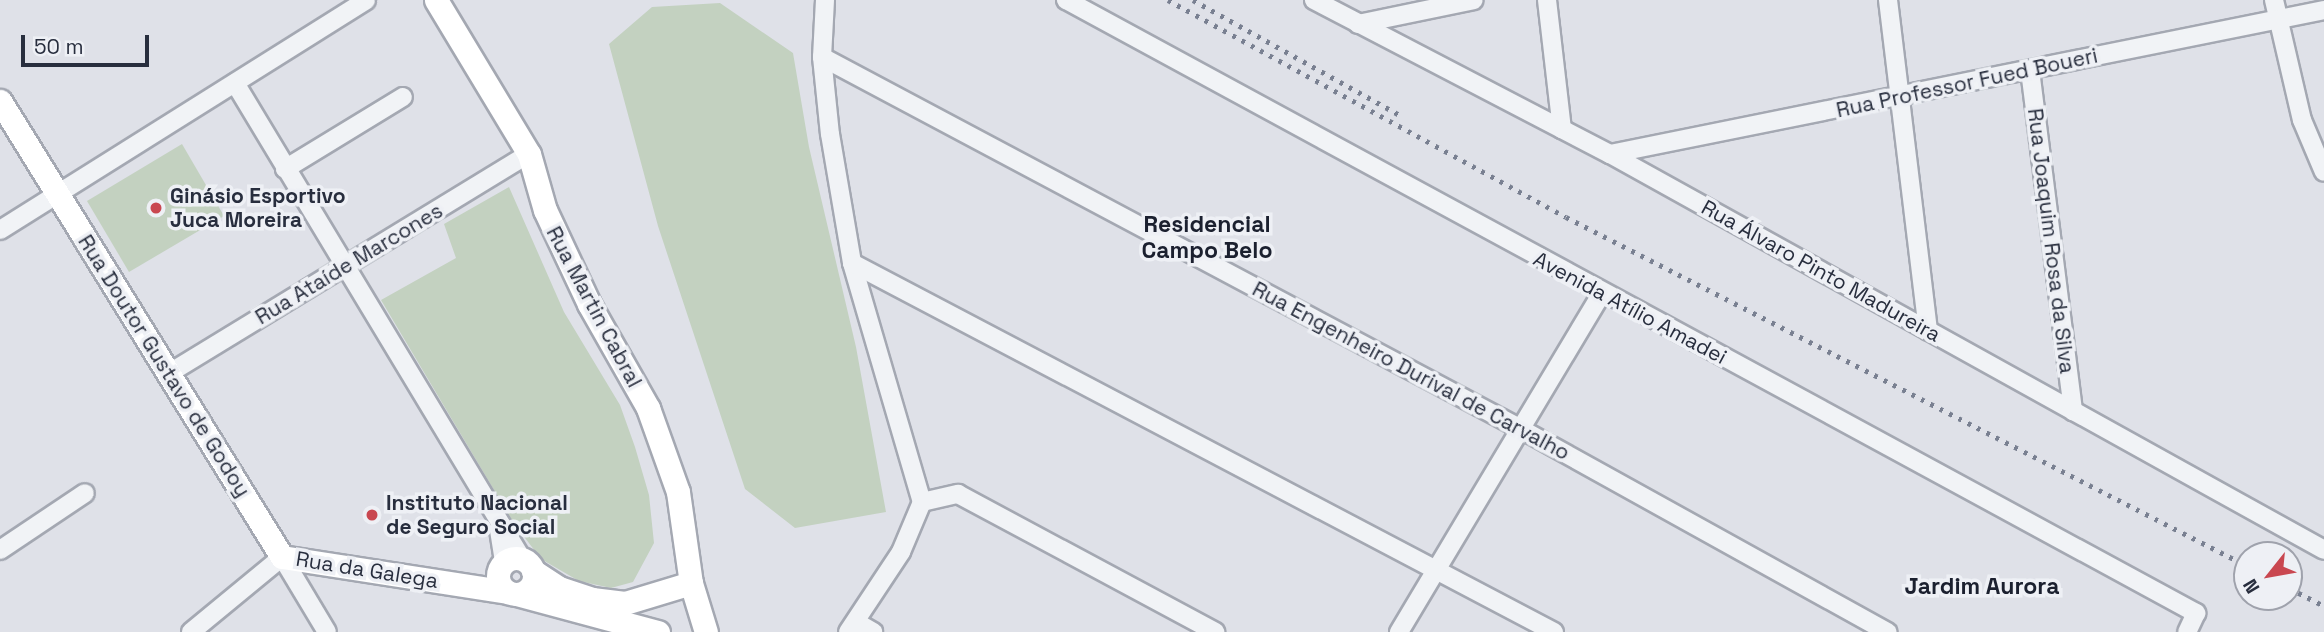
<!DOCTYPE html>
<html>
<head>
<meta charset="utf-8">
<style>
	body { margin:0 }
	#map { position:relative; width:2324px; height:632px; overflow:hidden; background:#dfe1e8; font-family:"Space Grotesk",sans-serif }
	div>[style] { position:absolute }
	.green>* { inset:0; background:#c3d1c0 }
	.roads { filter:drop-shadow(2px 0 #a4a8b2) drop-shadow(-2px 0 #a4a8b2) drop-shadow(0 2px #a4a8b2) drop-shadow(0 -2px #a4a8b2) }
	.minor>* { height:18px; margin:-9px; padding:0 9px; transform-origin:9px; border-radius:9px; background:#f1f3f6 }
	.major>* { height:23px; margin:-11.5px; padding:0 11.5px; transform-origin:11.5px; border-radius:11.5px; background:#fff }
	.major>.ring { margin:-11.5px; padding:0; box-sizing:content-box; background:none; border:23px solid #fff; border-radius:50% }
	.rail>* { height:5px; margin-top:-2.5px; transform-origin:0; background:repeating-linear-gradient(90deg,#798091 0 3.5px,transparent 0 10.5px) }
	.dots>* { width:19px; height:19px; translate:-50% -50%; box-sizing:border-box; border:4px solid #eef0f5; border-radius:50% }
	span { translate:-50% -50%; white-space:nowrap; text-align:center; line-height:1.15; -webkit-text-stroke:7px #eef0f5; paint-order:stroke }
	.street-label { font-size:21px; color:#282e3e }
	.poi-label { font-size:21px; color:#282e3e; font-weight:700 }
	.left { translate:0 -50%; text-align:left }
	.neighbourhood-label { font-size:23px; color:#1b202f; font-weight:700 }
	.north { position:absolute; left:2233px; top:541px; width:70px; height:70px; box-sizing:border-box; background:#eef0f5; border:2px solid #9fa2ac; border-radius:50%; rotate:239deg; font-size:19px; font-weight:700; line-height:28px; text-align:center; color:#282e3e }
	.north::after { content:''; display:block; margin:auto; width:24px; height:32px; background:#c94750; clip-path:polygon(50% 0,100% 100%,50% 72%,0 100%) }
	.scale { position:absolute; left:21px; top:35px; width:128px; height:32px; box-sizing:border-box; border:4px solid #282e3e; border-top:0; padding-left:9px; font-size:21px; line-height:24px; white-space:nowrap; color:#282e3e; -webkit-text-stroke:5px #eef0f5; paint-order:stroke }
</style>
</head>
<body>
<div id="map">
	<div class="green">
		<i style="clip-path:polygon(720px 3px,793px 53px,809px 147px,856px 347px,886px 512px,795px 528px,745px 489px,658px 226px,609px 44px,652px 7px)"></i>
		<i style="clip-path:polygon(182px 144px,224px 216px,129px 272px,87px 201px)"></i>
		<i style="clip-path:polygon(509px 187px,564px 312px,620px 405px,635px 447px,649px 495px,654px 543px,633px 582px,611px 588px,579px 581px,541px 559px,513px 522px,381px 300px,456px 258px,444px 224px)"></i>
	</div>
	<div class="roads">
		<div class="minor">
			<i style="left:825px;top:0;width:57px;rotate:93deg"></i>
			<i style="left:822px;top:57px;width:77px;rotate:84.1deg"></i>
			<i style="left:830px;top:134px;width:131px;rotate:80.3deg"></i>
			<i style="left:852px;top:263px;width:249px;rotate:73.7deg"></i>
			<i style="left:922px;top:502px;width:54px;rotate:112.8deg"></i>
			<i style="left:901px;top:552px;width:96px;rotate:123.5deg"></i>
			<i style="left:1066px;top:0;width:1286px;rotate:28.48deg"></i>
			<i style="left:2196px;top:613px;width:21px;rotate:115deg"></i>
			<i style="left:1314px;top:0;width:334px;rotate:27.5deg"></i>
			<i style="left:1610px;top:154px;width:816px;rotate:29.01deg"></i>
			<i style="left:1547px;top:0;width:130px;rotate:83.4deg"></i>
			<i style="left:1888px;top:0;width:333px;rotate:83.1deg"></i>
			<i style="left:2274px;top:0;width:123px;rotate:76.9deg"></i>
			<i style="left:2302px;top:120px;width:56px;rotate:67.1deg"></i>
			<i style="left:1358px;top:24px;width:118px;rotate:-11.7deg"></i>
			<i style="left:822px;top:57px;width:792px;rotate:28.02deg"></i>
			<i style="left:1521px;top:429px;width:419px;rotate:29deg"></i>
			<i style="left:2030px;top:70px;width:344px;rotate:82.8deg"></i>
			<i style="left:235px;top:83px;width:556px;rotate:58.91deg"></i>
			<i style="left:1610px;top:154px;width:728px;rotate:-11.4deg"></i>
			<i style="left:285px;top:169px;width:138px;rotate:-31.4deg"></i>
			<i style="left:0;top:230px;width:432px;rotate:-32.1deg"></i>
			<i style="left:852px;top:263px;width:793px;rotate:27.73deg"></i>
			<i style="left:168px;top:374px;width:423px;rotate:-31.4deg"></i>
			<i style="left:922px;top:502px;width:37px;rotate:-13deg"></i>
			<i style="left:958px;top:494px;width:292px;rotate:28.2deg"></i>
			<i style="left:499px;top:530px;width:32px;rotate:81deg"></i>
			<i style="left:0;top:550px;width:102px;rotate:-33.8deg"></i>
			<i style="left:856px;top:622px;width:20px;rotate:30deg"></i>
			<i style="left:191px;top:632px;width:118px;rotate:-39.5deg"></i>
			<i style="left:282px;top:557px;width:87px;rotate:59deg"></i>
			<i style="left:1399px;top:632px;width:395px;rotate:-59.1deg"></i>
		</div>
		<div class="major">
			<i style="left:436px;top:0;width:180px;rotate:58.9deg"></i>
			<i style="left:529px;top:154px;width:58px;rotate:74.1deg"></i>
			<i style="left:545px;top:210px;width:104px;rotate:64.9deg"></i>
			<i style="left:589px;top:304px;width:120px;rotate:60.4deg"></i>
			<i style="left:648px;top:408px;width:89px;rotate:70.3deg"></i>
			<i style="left:678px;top:492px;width:92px;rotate:81.9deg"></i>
			<i style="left:691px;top:583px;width:51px;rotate:73deg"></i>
			<i style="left:0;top:101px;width:536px;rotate:58.27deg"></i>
			<i style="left:282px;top:557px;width:228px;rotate:8.8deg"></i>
			<i class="ring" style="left:498px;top:558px;width:13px;height:13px"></i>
			<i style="left:533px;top:571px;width:31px;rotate:33deg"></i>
			<i style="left:559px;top:588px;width:35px;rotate:18deg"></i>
			<i style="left:592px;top:599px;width:33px;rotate:7deg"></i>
			<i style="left:625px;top:603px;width:69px;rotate:-16.9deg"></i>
			<i style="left:516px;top:594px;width:147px;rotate:15deg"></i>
		</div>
	</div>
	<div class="rail">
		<i style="left:1168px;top:0;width:453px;rotate:28.6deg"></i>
		<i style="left:1566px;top:217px;width:765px;rotate:27.13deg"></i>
		<i style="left:1193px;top:0;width:238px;rotate:29.1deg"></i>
		<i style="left:2289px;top:588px;width:39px;rotate:27deg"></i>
	</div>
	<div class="dots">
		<i style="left:156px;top:208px;background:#c94750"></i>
		<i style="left:372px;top:515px;background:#c94750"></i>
	</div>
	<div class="street-label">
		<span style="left:1967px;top:83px;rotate:-12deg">Rua Professor Fued Boueri</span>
		<span style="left:2051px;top:241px;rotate:83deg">Rua Joaquim Rosa da Silva</span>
		<span style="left:349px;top:264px;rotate:-31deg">Rua Ataíde Marcones</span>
		<span style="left:1821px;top:271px;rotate:29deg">Rua Álvaro Pinto Madureira</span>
		<span style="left:594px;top:307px;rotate:62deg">Rua Martin Cabral</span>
		<span style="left:1630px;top:308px;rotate:28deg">Avenida Atílio Amadei</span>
		<span style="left:164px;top:366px;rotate:58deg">Rua Doutor Gustavo de Godoy</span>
		<span style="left:1411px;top:371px;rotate:28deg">Rua Engenheiro Durival de Carvalho</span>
		<span style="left:367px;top:570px;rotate:9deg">Rua da Galega</span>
	</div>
	<div class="poi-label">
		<span class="left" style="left:170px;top:208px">Ginásio Esportivo<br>Juca Moreira</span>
		<span class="left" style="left:386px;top:515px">Instituto Nacional<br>de Seguro Social</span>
	</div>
	<div class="neighbourhood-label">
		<span style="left:1207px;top:237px">Residencial<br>Campo Belo</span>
		<span style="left:1982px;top:586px">Jardim Aurora</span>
	</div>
	<div class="north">N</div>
	<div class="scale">50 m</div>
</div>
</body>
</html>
